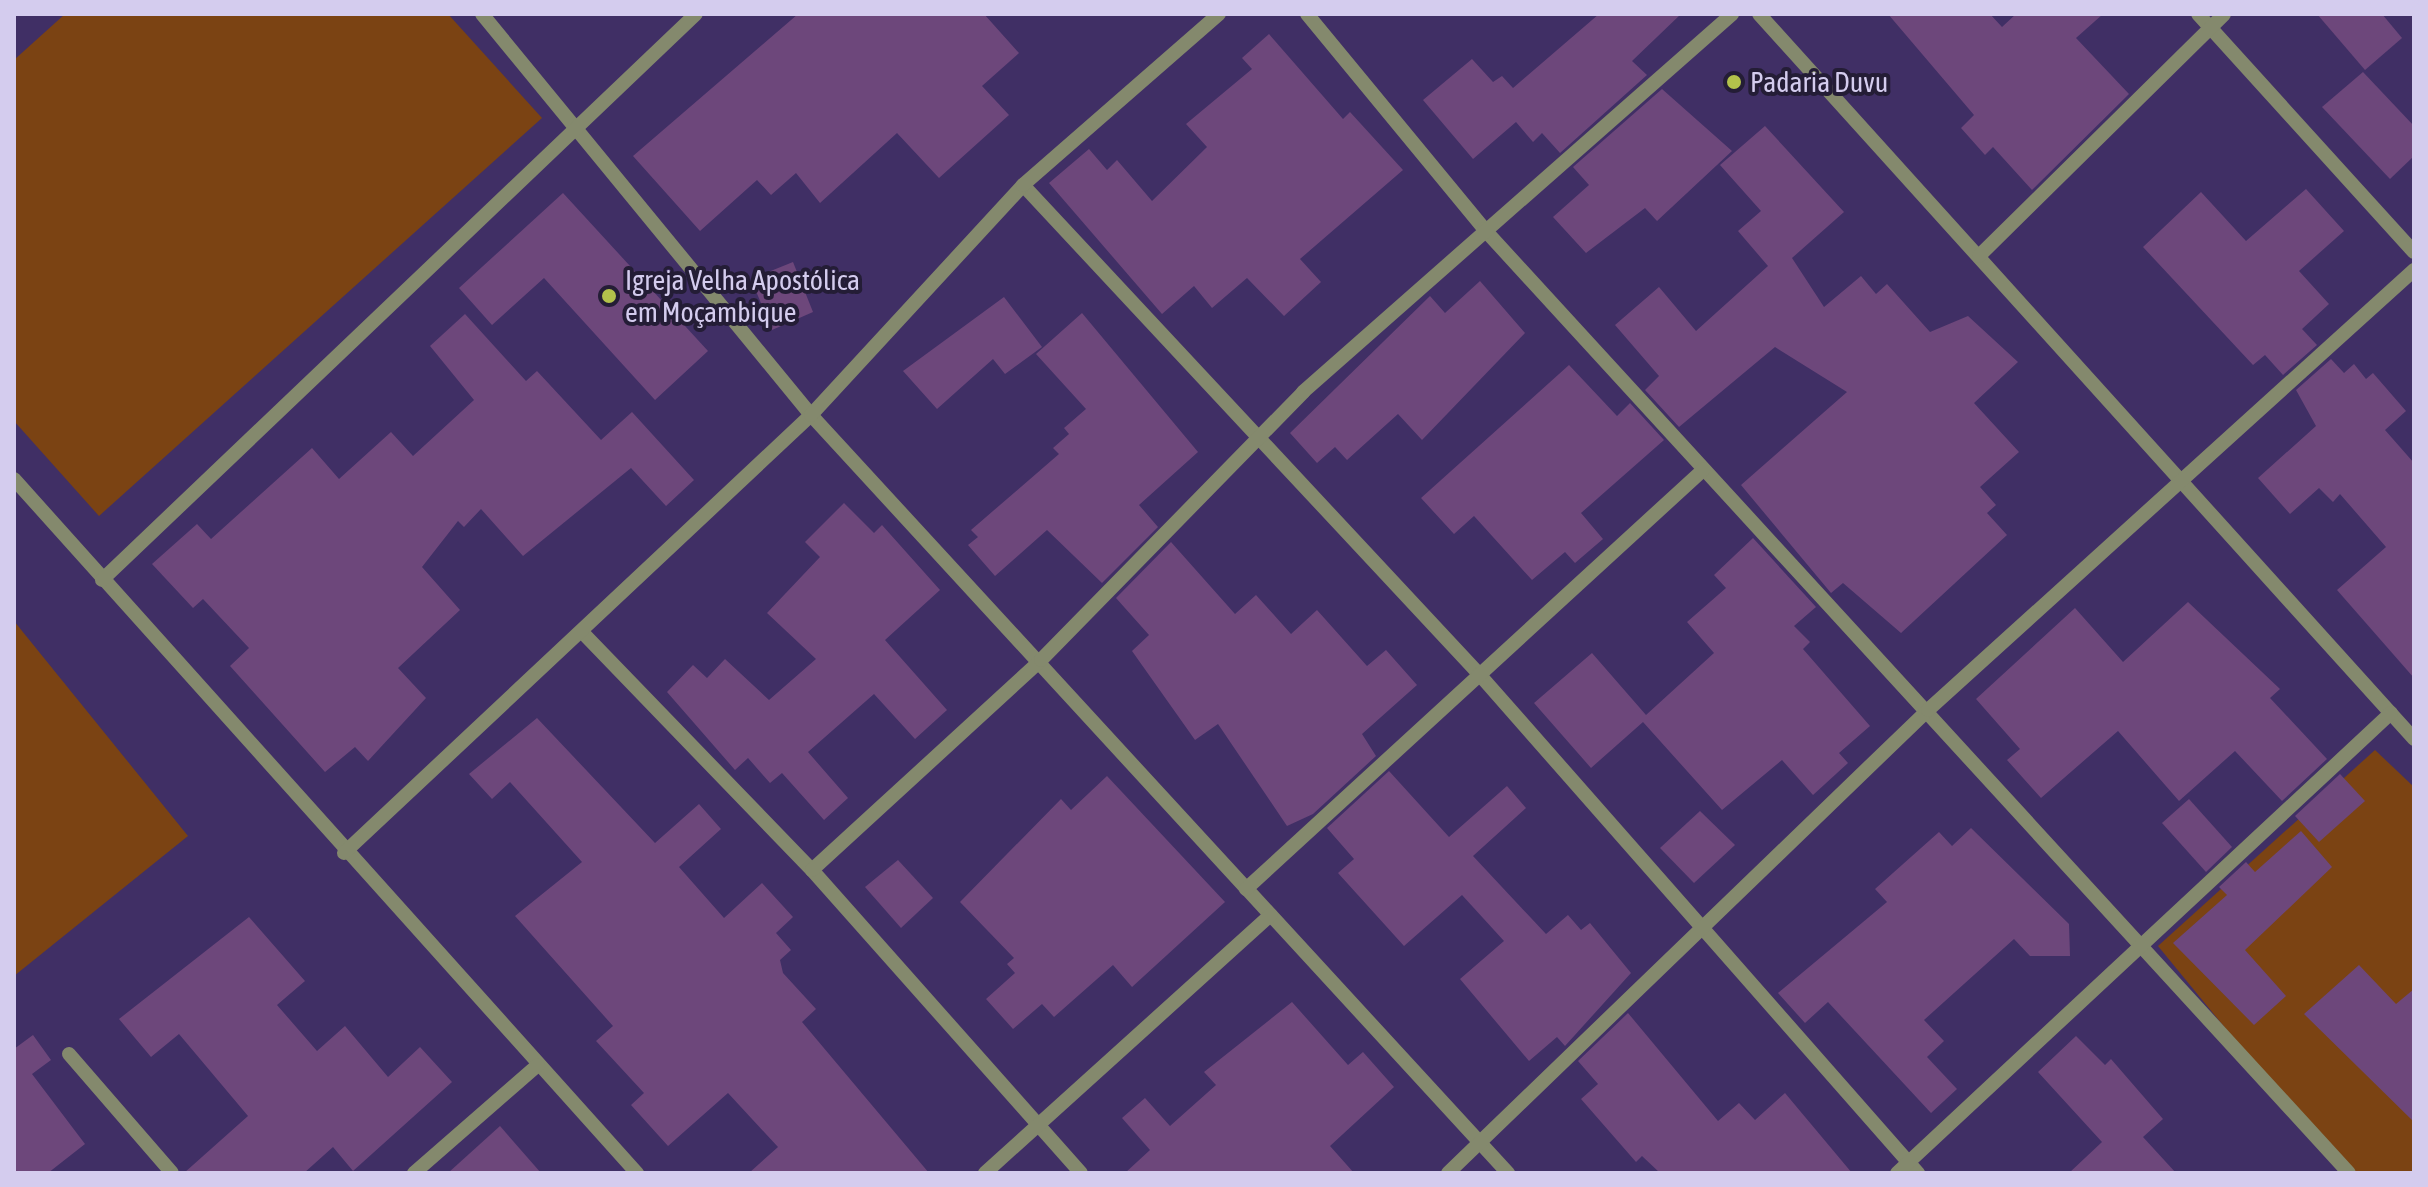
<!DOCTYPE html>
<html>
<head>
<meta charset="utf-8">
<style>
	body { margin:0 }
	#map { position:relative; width:2428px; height:1187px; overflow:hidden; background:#402f65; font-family:"Asap Condensed",sans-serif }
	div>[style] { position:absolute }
	.green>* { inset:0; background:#7b4313 }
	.building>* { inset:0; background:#6d477b }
	.minor>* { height:14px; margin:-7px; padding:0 7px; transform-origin:7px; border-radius:7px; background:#84896d }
	.dots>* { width:22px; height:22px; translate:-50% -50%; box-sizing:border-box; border:4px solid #241d36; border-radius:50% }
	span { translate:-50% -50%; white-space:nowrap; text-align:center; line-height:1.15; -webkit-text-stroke:8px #241d36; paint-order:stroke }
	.poi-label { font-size:28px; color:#d4ccee }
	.left { translate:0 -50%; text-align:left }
	.frame { position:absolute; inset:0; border:16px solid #d4ccee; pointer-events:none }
</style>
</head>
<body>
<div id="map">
	<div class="green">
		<i style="clip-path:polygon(65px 14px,448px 14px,542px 118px,99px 516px,14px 421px,14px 60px)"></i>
		<i style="clip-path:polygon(14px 621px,188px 836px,14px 976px)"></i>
		<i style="clip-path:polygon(2375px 750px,2414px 787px,2414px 1173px,2344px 1173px,2158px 946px)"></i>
	</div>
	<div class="building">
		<i style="clip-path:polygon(798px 14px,984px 14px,1019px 53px,982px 86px,1009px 115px,939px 178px,897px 133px,820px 203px,796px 173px,771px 195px,757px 180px,700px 231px,633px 156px)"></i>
		<i style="clip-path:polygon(1599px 14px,1681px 14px,1632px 61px,1647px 75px,1560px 153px,1542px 133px,1533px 142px,1516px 122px,1473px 159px,1423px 100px,1472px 59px,1493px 82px,1502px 76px,1513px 88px)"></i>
		<i style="clip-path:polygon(1888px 14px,1990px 14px,2002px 27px,2016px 14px,2103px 14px,2076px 38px,2129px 94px,2032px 190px,1993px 147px,1985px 155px,1961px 128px,1974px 115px)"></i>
		<i style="clip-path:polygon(2317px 14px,2382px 14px,2402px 38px,2365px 70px)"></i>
		<i style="clip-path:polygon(1269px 34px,1343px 119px,1350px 112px,1403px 170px,1300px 259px,1321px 282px,1284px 316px,1247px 278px,1212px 308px,1194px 286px,1162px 314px,1049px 183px,1089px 149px,1107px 170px,1117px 160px,1152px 201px,1207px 147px,1186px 124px,1252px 69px,1242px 58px)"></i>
		<i style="clip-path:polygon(2363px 72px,2414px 126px,2414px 156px,2390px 179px,2322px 107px)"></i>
		<i style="clip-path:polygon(1662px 89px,1732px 151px,1657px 221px,1645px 208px,1586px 253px,1553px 217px,1589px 185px,1573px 167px)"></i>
		<i style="clip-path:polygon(1765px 126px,1844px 212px,1792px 258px,1824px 307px,1861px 276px,1876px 294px,1887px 284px,1930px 332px,1968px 316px,2018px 362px,1974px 403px,2019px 452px,1980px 487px,1996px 505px,1987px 513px,2007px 535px,1901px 633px,1843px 583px,1831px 593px,1741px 485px,1847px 392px,1775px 347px,1679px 427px,1645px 390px,1659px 376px,1615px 325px,1659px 287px,1696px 331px,1768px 266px,1738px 231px,1761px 211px,1720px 165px)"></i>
		<i style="clip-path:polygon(2306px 189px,2344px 231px,2299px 271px,2329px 304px,2302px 329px,2317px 345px,2283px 375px,2265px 355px,2253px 365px,2143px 247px,2201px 192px,2246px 241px)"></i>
		<i style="clip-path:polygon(563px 193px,708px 351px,655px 400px,544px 278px,492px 325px,459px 288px)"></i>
		<i style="clip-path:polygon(793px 262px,813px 312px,772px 330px,751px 279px)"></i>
		<i style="clip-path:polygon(1480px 281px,1525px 333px,1422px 440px,1398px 414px,1347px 460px,1335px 447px,1317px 463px,1290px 433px,1430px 296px,1445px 313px)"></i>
		<i style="clip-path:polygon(1004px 297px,1042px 347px,1005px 374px,993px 359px,937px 409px,903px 371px)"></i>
		<i style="clip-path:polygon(1082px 313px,1198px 452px,1139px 505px,1158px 527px,1102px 583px,1047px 530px,995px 576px,968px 545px,978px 537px,971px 530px,1059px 454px,1053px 448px,1069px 434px,1064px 428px,1086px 409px,1036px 354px)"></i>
		<i style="clip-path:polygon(465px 314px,526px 381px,537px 371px,601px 440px,632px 412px,694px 480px,666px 506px,631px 468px,523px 556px,481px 509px,464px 527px,458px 521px,422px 567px,460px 610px,398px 668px,426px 698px,368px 761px,355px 747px,325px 772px,230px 666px,249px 648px,203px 599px,193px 608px,152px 564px,197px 524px,211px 539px,312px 448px,339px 479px,391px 432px,413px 456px,474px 400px,430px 346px)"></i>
		<i style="clip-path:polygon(2331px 359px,2344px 373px,2354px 364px,2366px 379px,2373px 373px,2406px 411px,2385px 430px,2414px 463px,2414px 678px,2337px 590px,2386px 547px,2340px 494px,2333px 502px,2319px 488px,2290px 514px,2258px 478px,2316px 426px,2296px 390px)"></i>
		<i style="clip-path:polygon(1569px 365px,1617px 416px,1630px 403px,1664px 440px,1581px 513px,1603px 539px,1575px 563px,1565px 552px,1532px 580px,1474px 516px,1454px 534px,1421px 498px)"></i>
		<i style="clip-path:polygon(844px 503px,874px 533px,882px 525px,940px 590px,885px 640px,947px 710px,915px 739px,874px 694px,808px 752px,848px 798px,824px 820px,782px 773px,770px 783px,748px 758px,735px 770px,667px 692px,693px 665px,707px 678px,725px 659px,769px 700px,816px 659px,767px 613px,820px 557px,805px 542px)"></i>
		<i style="clip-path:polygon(1753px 538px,1816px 607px,1794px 626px,1810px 642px,1803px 649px,1870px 726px,1839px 753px,1848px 763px,1813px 795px,1782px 760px,1722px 810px,1643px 722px,1591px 768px,1534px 703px,1592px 653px,1646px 715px,1714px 653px,1687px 622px,1726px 588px,1714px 575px)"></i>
		<i style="clip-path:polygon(1171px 542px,1235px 614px,1256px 595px,1291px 634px,1317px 610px,1367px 666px,1386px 650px,1417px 685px,1362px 734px,1376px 756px,1313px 814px,1287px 826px,1218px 724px,1195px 740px,1132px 651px,1149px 635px,1116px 598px)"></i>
		<i style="clip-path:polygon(2188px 602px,2280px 689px,2270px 698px,2327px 759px,2282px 801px,2235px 751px,2179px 801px,2118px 731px,2041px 798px,2007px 760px,2020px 749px,1976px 699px,2075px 608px,2123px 662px)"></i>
		<i style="clip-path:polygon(537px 718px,655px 843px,699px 804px,721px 829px,679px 867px,724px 918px,762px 883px,793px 917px,776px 933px,791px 950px,780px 960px,783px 973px,816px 1009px,802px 1022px,929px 1173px,749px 1173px,778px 1147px,728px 1093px,668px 1146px,631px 1105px,644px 1093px,596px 1041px,613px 1026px,515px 916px,582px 862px,510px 782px,492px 799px,469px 774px)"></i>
		<i style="clip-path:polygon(1389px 771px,1449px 837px,1507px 786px,1526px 808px,1473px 856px,1546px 934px,1568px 915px,1581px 930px,1590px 923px,1631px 973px,1565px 1046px,1557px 1037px,1529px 1061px,1460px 979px,1504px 941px,1462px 895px,1404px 946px,1338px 873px,1354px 859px,1327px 828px)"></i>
		<i style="clip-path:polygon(2340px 774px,2365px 801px,2319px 842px,2295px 816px)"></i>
		<i style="clip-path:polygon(1107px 776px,1225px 902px,1132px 987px,1113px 965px,1054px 1017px,1042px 1004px,1013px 1029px,986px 999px,1015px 973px,1007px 964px,1014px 958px,960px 902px,1061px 799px,1071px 810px)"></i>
		<i style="clip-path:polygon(2189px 799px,2232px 847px,2206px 872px,2162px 823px)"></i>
		<i style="clip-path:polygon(1700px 811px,1735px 845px,1694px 883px,1660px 848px)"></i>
		<i style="clip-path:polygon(1971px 828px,2069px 924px,2070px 956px,2030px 956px,2014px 939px,1924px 1020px,1944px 1041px,1927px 1057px,1957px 1089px,1931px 1113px,1828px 1002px,1805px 1023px,1778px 993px,1887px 902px,1875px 889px,1939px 832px,1952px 846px)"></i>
		<i style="clip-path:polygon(2301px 831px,2332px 867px,2245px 950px,2286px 996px,2254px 1025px,2173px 943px,2227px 895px,2219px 887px,2246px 862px,2255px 872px)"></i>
		<i style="clip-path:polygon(898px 860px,933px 898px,901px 928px,865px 887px)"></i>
		<i style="clip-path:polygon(249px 917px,305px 981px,277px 1005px,317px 1051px,345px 1026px,388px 1077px,420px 1047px,452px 1082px,353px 1171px,333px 1147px,304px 1173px,184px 1173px,248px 1116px,179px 1034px,151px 1057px,119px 1019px)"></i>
		<i style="clip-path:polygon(2359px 965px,2396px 1004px,2414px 989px,2414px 1122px,2304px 1014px)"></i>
		<i style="clip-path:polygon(1292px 1002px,1348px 1065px,1363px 1052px,1394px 1087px,1330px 1146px,1354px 1173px,1125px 1173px,1150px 1150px,1122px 1118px,1145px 1098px,1170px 1126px,1216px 1085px,1204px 1072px)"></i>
		<i style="clip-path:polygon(1628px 1013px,1718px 1121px,1739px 1103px,1755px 1120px,1785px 1093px,1852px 1173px,1660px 1173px,1642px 1156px,1636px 1162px,1581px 1099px,1598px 1084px,1578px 1061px)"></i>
		<i style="clip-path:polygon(33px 1035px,51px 1060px,32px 1074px,85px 1144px,48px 1173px,14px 1173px,14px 1049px)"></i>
		<i style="clip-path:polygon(2076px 1036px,2105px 1065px,2111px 1059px,2163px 1119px,2143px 1137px,2176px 1173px,2069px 1173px,2102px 1142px,2038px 1072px)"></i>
		<i style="clip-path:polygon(500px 1126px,541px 1173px,448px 1173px)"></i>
	</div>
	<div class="minor">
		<i style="left:482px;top:14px;width:519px;rotate:50.63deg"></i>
		<i style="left:811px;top:415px;width:1030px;rotate:47.4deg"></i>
		<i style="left:1307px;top:14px;width:278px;rotate:50.5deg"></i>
		<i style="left:1484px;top:229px;width:1280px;rotate:47.5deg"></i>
		<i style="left:1759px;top:14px;width:977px;rotate:47.9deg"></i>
		<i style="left:2198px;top:14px;width:321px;rotate:47.8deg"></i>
		<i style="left:1023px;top:185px;width:669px;rotate:47deg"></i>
		<i style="left:1479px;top:674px;width:665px;rotate:48.66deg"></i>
		<i style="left:1979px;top:256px;width:344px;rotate:-44.6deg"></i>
		<i style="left:14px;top:479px;width:933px;rotate:48.09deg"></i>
		<i style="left:102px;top:580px;width:820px;rotate:-43.62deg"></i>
		<i style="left:583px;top:633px;width:330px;rotate:46deg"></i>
		<i style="left:812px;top:870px;width:405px;rotate:48.4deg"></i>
		<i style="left:344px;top:853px;width:640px;rotate:-43.16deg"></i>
		<i style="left:811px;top:415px;width:313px;rotate:-47.3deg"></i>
		<i style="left:1023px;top:185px;width:260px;rotate:-41.1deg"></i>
		<i style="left:812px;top:870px;width:311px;rotate:-42.5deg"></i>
		<i style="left:1041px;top:660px;width:375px;rotate:-45.6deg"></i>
		<i style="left:1303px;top:392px;width:572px;rotate:-41.38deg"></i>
		<i style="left:1246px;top:889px;width:621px;rotate:-42.52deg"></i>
		<i style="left:69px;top:1054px;width:157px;rotate:49.1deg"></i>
		<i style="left:414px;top:1173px;width:164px;rotate:-41.1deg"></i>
		<i style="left:985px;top:1173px;width:385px;rotate:-42.1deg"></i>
		<i style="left:1448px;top:1173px;width:667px;rotate:-43.97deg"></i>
		<i style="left:1928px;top:710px;width:656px;rotate:-42.16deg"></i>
		<i style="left:1897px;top:1173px;width:675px;rotate:-42.96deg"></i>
	</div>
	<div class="dots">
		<i style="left:1734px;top:82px;background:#b3c24b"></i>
		<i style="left:609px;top:296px;background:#b3c24b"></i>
	</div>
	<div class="poi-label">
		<span class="left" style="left:1750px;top:82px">Padaria Duvu</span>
		<span class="left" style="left:625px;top:296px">Igreja Velha Apostólica<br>em Moçambique</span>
	</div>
	<div class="frame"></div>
</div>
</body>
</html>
